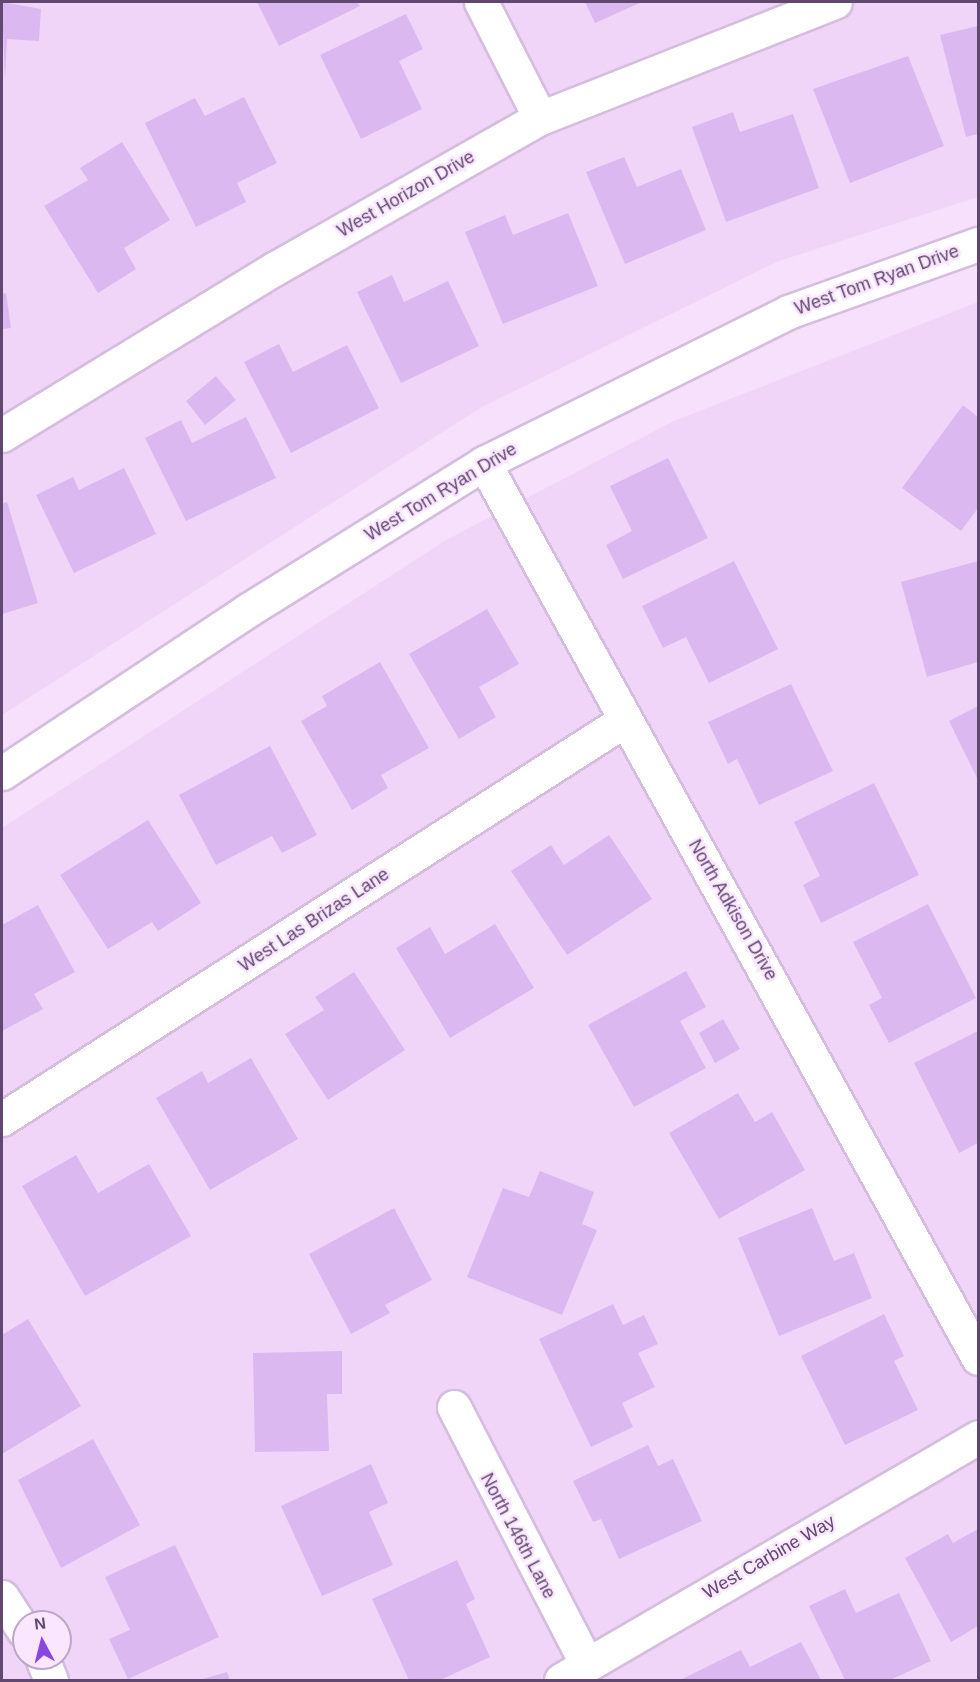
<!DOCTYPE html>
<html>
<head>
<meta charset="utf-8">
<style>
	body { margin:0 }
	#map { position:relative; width:980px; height:1682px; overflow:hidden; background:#f7e0fb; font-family:Helvetica,sans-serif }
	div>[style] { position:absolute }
	.residential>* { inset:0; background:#f0d5f8 }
	.building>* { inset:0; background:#dbb9f0 }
	.roads { filter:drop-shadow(2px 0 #d4bddf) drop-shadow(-2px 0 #d4bddf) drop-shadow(0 2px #d4bddf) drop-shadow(0 -2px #d4bddf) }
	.minor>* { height:33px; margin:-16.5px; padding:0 16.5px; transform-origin:16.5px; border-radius:16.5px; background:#fff }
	span { translate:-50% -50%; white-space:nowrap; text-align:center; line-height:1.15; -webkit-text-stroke:5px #fae6ff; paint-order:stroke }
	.street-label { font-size:18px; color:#604871 }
	.frame { position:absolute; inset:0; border:3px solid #604871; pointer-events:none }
	.north { position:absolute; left:12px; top:1610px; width:60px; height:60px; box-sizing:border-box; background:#fae6ff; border:2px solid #bca7c6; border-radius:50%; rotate:353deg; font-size:16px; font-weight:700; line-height:24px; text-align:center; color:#604871 }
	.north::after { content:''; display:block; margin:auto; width:21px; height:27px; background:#8c47e3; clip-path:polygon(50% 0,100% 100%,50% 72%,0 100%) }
</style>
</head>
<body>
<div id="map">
	<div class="residential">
		<i style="clip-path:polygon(2px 2px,978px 2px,978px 197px,779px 261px,480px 408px,2px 715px)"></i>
		<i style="clip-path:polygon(evenodd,978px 302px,978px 1680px,2px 1680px,2px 828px,446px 540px,674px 421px,978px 302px,24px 1622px,60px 1622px,60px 1658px,24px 1658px,24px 1622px)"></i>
	</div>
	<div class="building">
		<i style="clip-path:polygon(2px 2px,41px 9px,39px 41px,7px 39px,5px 81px)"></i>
		<i style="clip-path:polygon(257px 2px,357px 2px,360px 6px,279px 46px)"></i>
		<i style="clip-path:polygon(585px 2px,642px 2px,595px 23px)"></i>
		<i style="clip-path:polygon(406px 14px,423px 49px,399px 61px,422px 109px,361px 139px,320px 55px)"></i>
		<i style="clip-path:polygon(978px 26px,978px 134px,966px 137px,940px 35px)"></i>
		<i style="clip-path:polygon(908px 56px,944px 146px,850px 183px,813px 89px)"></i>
		<i style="clip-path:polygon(244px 97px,277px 163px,237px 183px,246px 202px,196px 227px,145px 123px,195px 98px,205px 116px)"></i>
		<i style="clip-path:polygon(733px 112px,740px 132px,793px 114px,819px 188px,726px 222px,692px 127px)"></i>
		<i style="clip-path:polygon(122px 142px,170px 220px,124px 248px,136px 269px,98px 293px,44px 206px,88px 180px,80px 168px)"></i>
		<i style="clip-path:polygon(624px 157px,637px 187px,681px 169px,706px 230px,625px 264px,586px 172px)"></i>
		<i style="clip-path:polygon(568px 213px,598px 286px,503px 324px,465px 232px,505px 215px,513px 235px)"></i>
		<i style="clip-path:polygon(392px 275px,404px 302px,448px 281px,479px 346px,401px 383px,357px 292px)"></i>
		<i style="clip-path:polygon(6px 293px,11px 328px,2px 329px,2px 294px)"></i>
		<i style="clip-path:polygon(279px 344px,293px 372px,347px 345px,379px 408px,291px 453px,244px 362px)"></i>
		<i style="clip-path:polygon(216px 376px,236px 400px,205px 425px,186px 401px)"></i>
		<i style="clip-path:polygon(963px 405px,978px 417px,978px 508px,961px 531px,902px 488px)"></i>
		<i style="clip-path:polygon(246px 417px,276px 478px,186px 521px,145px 438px,181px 420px,192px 443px)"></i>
		<i style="clip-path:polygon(668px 458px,708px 538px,623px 579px,606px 545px,632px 531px,610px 486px)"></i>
		<i style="clip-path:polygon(124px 468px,156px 534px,74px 573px,36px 495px,73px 477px,79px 490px)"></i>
		<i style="clip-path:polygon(7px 502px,38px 603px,2px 614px,2px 504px)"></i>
		<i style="clip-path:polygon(734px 561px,778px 649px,709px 683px,686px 637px,663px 648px,642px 606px)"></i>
		<i style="clip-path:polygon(978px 561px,978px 662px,927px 677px,901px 582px)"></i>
		<i style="clip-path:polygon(487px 609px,519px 664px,479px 687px,496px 717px,459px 739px,409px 654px)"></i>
		<i style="clip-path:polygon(380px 662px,429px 748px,381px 775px,388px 788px,352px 810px,301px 721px,327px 706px,322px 696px)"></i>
		<i style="clip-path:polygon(791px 684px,833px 771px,759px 805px,737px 759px,728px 764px,708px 722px)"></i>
		<i style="clip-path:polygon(978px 706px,978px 780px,949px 721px)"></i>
		<i style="clip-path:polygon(270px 746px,317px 835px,282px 853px,272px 836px,216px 865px,179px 795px)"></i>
		<i style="clip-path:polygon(874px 783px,919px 875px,821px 923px,803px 885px,820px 876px,794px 822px)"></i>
		<i style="clip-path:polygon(148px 820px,201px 903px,158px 931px,152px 922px,108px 949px,60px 875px)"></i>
		<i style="clip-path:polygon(609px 835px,652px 899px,567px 955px,511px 871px,551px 845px,564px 865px)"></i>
		<i style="clip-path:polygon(928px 904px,976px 998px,889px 1043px,869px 1005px,882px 998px,853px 942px)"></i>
		<i style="clip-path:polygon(38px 905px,75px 972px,34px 994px,43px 1009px,2px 1031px,2px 925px)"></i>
		<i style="clip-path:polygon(495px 924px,534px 988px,450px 1038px,396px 948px,430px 927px,445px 954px)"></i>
		<i style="clip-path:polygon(686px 971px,706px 1007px,680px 1021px,706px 1068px,634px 1107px,588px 1025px)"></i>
		<i style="clip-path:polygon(354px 972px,405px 1050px,328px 1100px,285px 1034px,324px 1010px,315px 997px)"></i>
		<i style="clip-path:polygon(723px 1019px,740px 1049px,715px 1063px,699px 1033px)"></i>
		<i style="clip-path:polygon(978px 1031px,978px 1143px,959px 1153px,914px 1063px)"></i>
		<i style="clip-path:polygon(251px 1058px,298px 1139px,210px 1190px,156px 1098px,202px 1071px,208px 1083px)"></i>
		<i style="clip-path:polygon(738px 1093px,755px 1122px,772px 1112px,805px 1170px,719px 1219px,669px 1133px)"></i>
		<i style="clip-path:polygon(76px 1155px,98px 1193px,149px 1164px,191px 1236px,85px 1296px,22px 1186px)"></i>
		<i style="clip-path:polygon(540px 1171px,594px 1192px,582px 1224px,597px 1230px,562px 1315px,467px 1277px,503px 1188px,529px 1197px)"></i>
		<i style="clip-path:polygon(394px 1208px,432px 1280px,385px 1305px,390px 1313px,351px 1334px,309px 1254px)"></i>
		<i style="clip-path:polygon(812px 1208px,834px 1261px,854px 1253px,872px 1298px,779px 1336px,738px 1238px)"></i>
		<i style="clip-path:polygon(613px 1304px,623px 1325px,644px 1315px,658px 1344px,638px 1353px,655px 1387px,622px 1403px,633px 1427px,591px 1447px,539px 1339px)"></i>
		<i style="clip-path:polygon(884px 1314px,904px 1356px,894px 1361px,918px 1410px,845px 1445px,801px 1356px)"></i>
		<i style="clip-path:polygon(28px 1319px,81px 1406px,2px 1454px,2px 1335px)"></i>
		<i style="clip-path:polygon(342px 1351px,342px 1394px,327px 1394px,329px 1451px,255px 1452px,253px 1353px)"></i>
		<i style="clip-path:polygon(93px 1439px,140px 1525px,61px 1568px,18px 1480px)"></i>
		<i style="clip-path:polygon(648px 1445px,658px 1466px,673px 1459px,702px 1521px,619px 1559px,601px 1519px,593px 1522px,573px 1481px)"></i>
		<i style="clip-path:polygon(371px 1464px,388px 1503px,369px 1512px,393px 1565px,322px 1596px,281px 1506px)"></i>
		<i style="clip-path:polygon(978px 1529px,978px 1626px,951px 1642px,905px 1558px,948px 1534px,953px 1543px)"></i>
		<i style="clip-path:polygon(175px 1545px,219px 1637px,128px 1679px,109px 1639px,130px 1630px,105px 1577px)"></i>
		<i style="clip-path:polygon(457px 1560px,475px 1599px,466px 1604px,490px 1657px,440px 1680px,409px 1680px,372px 1599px)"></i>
		<i style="clip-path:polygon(845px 1589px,856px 1613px,899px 1593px,931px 1661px,890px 1680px,845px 1680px,809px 1606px)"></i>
		<i style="clip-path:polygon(801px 1642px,821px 1680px,680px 1680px,741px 1650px,750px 1667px)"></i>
		<i style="clip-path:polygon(227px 1672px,230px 1680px,199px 1680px)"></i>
	</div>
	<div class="roads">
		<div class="minor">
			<i style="left:481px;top:2px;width:130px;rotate:63deg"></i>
			<i style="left:2px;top:435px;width:319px;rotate:-31.4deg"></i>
			<i style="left:274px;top:269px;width:306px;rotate:-29.6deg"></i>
			<i style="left:540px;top:118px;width:317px;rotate:-21.5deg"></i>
			<i style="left:484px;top:463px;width:1022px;rotate:61.1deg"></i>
			<i style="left:2px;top:773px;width:295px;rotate:-33.5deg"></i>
			<i style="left:248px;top:610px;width:278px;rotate:-31.9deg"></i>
			<i style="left:484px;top:463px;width:339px;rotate:-26.4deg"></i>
			<i style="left:788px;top:312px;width:202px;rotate:-19.7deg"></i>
			<i style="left:2px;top:1119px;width:740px;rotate:-32.64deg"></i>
			<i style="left:454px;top:1407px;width:288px;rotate:62.7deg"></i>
			<i style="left:2px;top:1597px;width:40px;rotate:57.1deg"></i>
			<i style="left:42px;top:1658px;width:24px;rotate:68deg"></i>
			<i style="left:561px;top:1680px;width:483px;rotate:-30.2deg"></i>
		</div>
	</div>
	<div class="street-label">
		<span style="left:406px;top:194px;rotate:-30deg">West Horizon Drive</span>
		<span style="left:877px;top:280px;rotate:-20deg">West Tom Ryan Drive</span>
		<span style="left:441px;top:492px;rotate:-31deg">West Tom Ryan Drive</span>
		<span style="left:733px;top:910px;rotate:60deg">North Adkison Drive</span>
		<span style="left:314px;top:920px;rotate:-33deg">West Las Brizas Lane</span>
		<span style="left:518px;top:1536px;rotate:62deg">North 146th Lane</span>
		<span style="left:769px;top:1557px;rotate:-30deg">West Carbine Way</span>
	</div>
	<div class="frame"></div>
	<div class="north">N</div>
</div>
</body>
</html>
